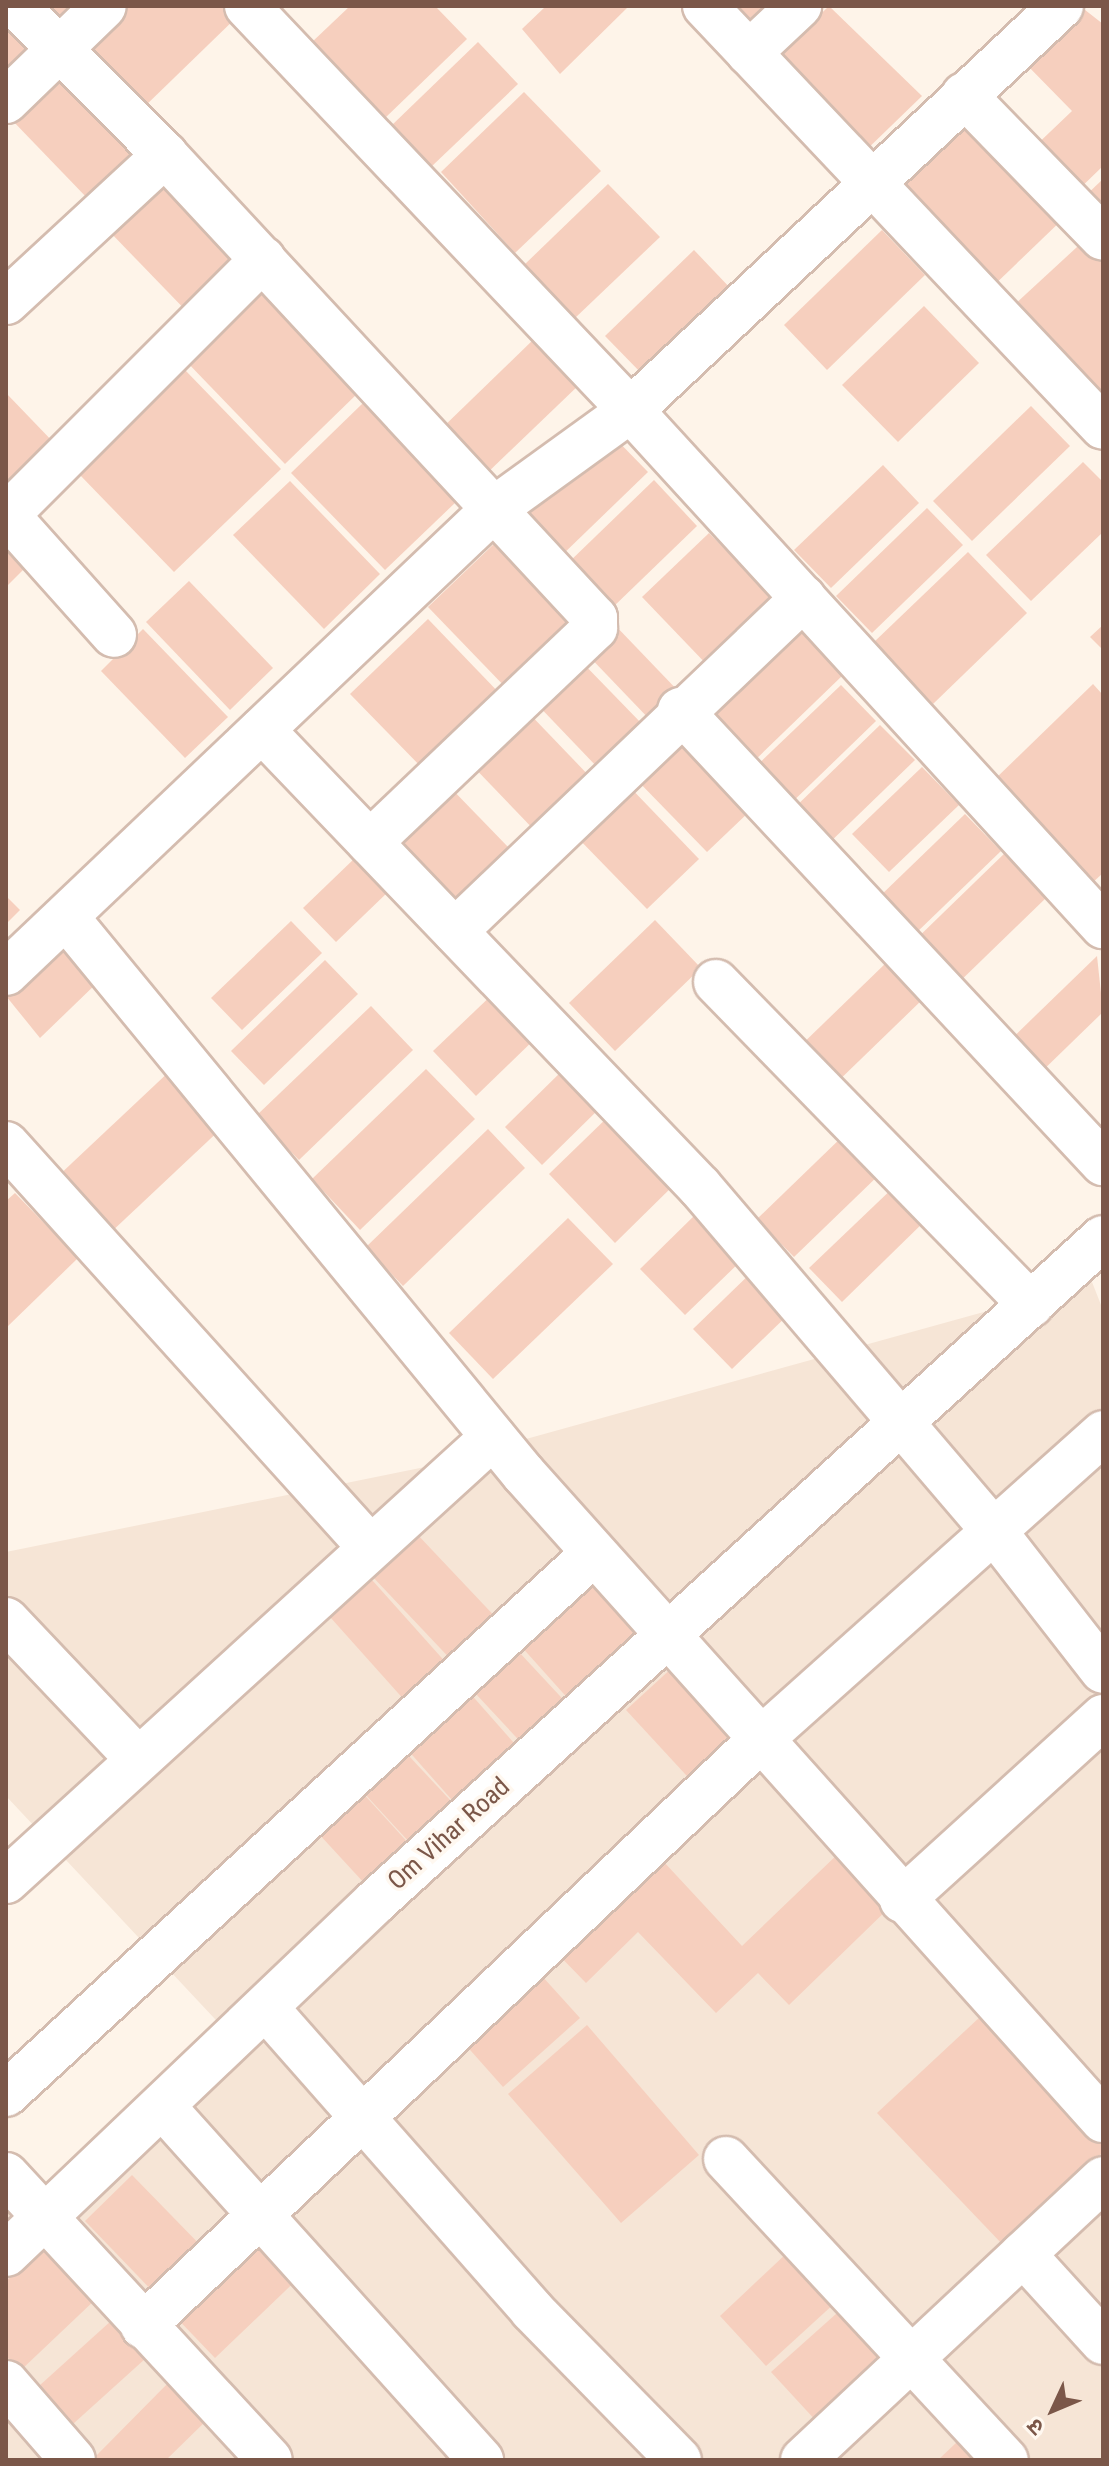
<!DOCTYPE html>
<html>
<head>
<meta charset="utf-8">
<style>
	body { margin:0 }
	#map { position:relative; width:1109px; height:2466px; overflow:hidden; background:#fef4e9; font-family:"Roboto Condensed","Noto Sans Devanagari",sans-serif }
	div>[style] { position:absolute }
	.residential>* { inset:0; background:#f6e5d6 }
	.building>* { inset:0; background:#f6cfbe }
	.roads { filter:drop-shadow(2px 0 #d4bcaf) drop-shadow(-2px 0 #d4bcaf) drop-shadow(0 2px #d4bcaf) drop-shadow(0 -2px #d4bcaf) }
	.street>* { height:44px; margin:-22px; padding:0 22px; transform-origin:22px; border-radius:22px; background:#fff }
	span { translate:-50% -50%; white-space:nowrap; text-align:center; line-height:1.15; -webkit-text-stroke:7px #fff8f0; paint-order:stroke }
	.street-label { font-size:26px; color:#7b5749 }
	.frame { position:absolute; inset:0; border:8px solid #7b5749; pointer-events:none }
	.north { position:absolute; left:1013px; top:2370px; width:80px; height:80px; -webkit-text-stroke:6px #fff8f0; paint-order:stroke; rotate:226deg; font-size:22px; font-weight:700; line-height:32px; text-align:center; color:#7b5749 }
	.north::after { content:''; display:block; margin:auto; width:28px; height:36px; background:#7b5749; clip-path:polygon(50% 0,100% 100%,50% 72%,0 100%) }
</style>
</head>
<body>
<div id="map">
	<div class="residential">
		<i style="clip-path:polygon(1092px 1282px,1103px 1310px,1103px 2460px,6px 2460px,6px 2161px,46px 2205px,229px 2034px,6px 1796px,6px 1552px,425px 1467px)"></i>
	</div>
	<div class="building">
		<i style="clip-path:polygon(45px 6px,85px 6px,64px 26px)"></i>
		<i style="clip-path:polygon(124px 6px,234px 6px,241px 13px,141px 110px,81px 48px)"></i>
		<i style="clip-path:polygon(350px 6px,435px 6px,467px 39px,384px 119px,311px 43px)"></i>
		<i style="clip-path:polygon(546px 6px,629px 6px,560px 74px,522px 29px)"></i>
		<i style="clip-path:polygon(722px 6px,791px 6px,754px 43px)"></i>
		<i style="clip-path:polygon(829px 6px,922px 96px,858px 158px,768px 65px)"></i>
		<i style="clip-path:polygon(1080px 6px,1103px 24px,1103px 166px,1072px 196px,1029px 152px,1072px 111px,1023px 61px)"></i>
		<i style="clip-path:polygon(6px 15px,41px 52px,6px 86px)"></i>
		<i style="clip-path:polygon(478px 42px,518px 84px,431px 167px,391px 126px)"></i>
		<i style="clip-path:polygon(60px 70px,139px 152px,89px 200px,10px 118px)"></i>
		<i style="clip-path:polygon(524px 92px,601px 171px,515px 253px,441px 172px)"></i>
		<i style="clip-path:polygon(966px 113px,1066px 216px,988px 291px,888px 188px)"></i>
		<i style="clip-path:polygon(1103px 179px,1103px 221px,1082px 199px)"></i>
		<i style="clip-path:polygon(159px 180px,247px 271px,196px 321px,107px 229px)"></i>
		<i style="clip-path:polygon(608px 184px,660px 237px,574px 319px,523px 266px)"></i>
		<i style="clip-path:polygon(882px 230px,925px 275px,827px 370px,784px 325px)"></i>
		<i style="clip-path:polygon(1090px 235px,1103px 248px,1103px 397px,1012px 307px)"></i>
		<i style="clip-path:polygon(694px 250px,733px 291px,644px 376px,605px 336px)"></i>
		<i style="clip-path:polygon(258px 285px,360px 391px,285px 464px,183px 358px)"></i>
		<i style="clip-path:polygon(924px 306px,979px 363px,898px 442px,842px 385px)"></i>
		<i style="clip-path:polygon(536px 337px,581px 383px,483px 477px,439px 431px)"></i>
		<i style="clip-path:polygon(185px 370px,281px 469px,174px 572px,78px 473px)"></i>
		<i style="clip-path:polygon(6px 393px,57px 446px,12px 489px,6px 483px)"></i>
		<i style="clip-path:polygon(363px 403px,457px 501px,385px 570px,291px 473px)"></i>
		<i style="clip-path:polygon(1031px 406px,1070px 446px,972px 541px,933px 501px)"></i>
		<i style="clip-path:polygon(608px 431px,648px 472px,558px 559px,518px 518px)"></i>
		<i style="clip-path:polygon(1083px 462px,1103px 482px,1103px 532px,1031px 601px,986px 555px)"></i>
		<i style="clip-path:polygon(883px 465px,919px 503px,831px 588px,794px 550px)"></i>
		<i style="clip-path:polygon(654px 480px,697px 526px,610px 610px,566px 565px)"></i>
		<i style="clip-path:polygon(290px 481px,380px 574px,324px 629px,233px 535px)"></i>
		<i style="clip-path:polygon(927px 508px,963px 545px,872px 633px,836px 596px)"></i>
		<i style="clip-path:polygon(709px 533px,778px 604px,711px 669px,642px 597px)"></i>
		<i style="clip-path:polygon(6px 541px,29px 564px,6px 587px)"></i>
		<i style="clip-path:polygon(497px 541px,581px 628px,512px 694px,428px 607px)"></i>
		<i style="clip-path:polygon(968px 552px,1027px 613px,933px 704px,873px 643px)"></i>
		<i style="clip-path:polygon(189px 581px,273px 668px,230px 710px,146px 622px)"></i>
		<i style="clip-path:polygon(428px 619px,504px 698px,427px 773px,350px 694px)"></i>
		<i style="clip-path:polygon(612px 622px,682px 695px,653px 723px,583px 650px)"></i>
		<i style="clip-path:polygon(1103px 625px,1103px 650px,1090px 637px)"></i>
		<i style="clip-path:polygon(143px 629px,228px 717px,185px 758px,101px 671px)"></i>
		<i style="clip-path:polygon(799px 630px,843px 675px,752px 763px,708px 718px)"></i>
		<i style="clip-path:polygon(576px 656px,644px 726px,599px 769px,532px 699px)"></i>
		<i style="clip-path:polygon(1093px 684px,1103px 695px,1103px 873px,1091px 884px,992px 782px)"></i>
		<i style="clip-path:polygon(841px 685px,876px 721px,783px 811px,748px 774px)"></i>
		<i style="clip-path:polygon(523px 707px,594px 781px,539px 835px,467px 760px)"></i>
		<i style="clip-path:polygon(880px 725px,915px 760px,823px 849px,789px 813px)"></i>
		<i style="clip-path:polygon(675px 733px,750px 811px,707px 852px,632px 775px)"></i>
		<i style="clip-path:polygon(922px 767px,959px 805px,889px 872px,852px 834px)"></i>
		<i style="clip-path:polygon(625px 782px,699px 859px,647px 909px,573px 833px)"></i>
		<i style="clip-path:polygon(446px 783px,514px 853px,456px 909px,388px 839px)"></i>
		<i style="clip-path:polygon(965px 814px,1001px 851px,914px 935px,878px 898px)"></i>
		<i style="clip-path:polygon(1007px 851px,1049px 895px,952px 989px,909px 946px)"></i>
		<i style="clip-path:polygon(356px 857px,389px 891px,336px 942px,303px 908px)"></i>
		<i style="clip-path:polygon(6px 896px,20px 910px,6px 924px)"></i>
		<i style="clip-path:polygon(655px 920px,701px 968px,615px 1051px,569px 1003px)"></i>
		<i style="clip-path:polygon(291px 921px,322px 953px,242px 1030px,211px 998px)"></i>
		<i style="clip-path:polygon(63px 941px,100px 980px,40px 1038px,6px 996px)"></i>
		<i style="clip-path:polygon(1097px 956px,1103px 1012px,1034px 1079px,1003px 1047px)"></i>
		<i style="clip-path:polygon(325px 960px,358px 994px,264px 1085px,231px 1051px)"></i>
		<i style="clip-path:polygon(888px 961px,924px 998px,829px 1090px,793px 1053px)"></i>
		<i style="clip-path:polygon(497px 990px,540px 1034px,476px 1096px,433px 1051px)"></i>
		<i style="clip-path:polygon(371px 1006px,413px 1050px,299px 1160px,256px 1116px)"></i>
		<i style="clip-path:polygon(567px 1066px,604px 1104px,542px 1165px,505px 1127px)"></i>
		<i style="clip-path:polygon(173px 1068px,225px 1125px,108px 1235px,55px 1179px)"></i>
		<i style="clip-path:polygon(426px 1069px,475px 1119px,360px 1230px,312px 1179px)"></i>
		<i style="clip-path:polygon(613px 1112px,679px 1180px,615px 1243px,549px 1174px)"></i>
		<i style="clip-path:polygon(488px 1129px,525px 1168px,403px 1286px,366px 1247px)"></i>
		<i style="clip-path:polygon(845px 1134px,882px 1172px,794px 1257px,757px 1219px)"></i>
		<i style="clip-path:polygon(898px 1183px,930px 1216px,842px 1302px,809px 1268px)"></i>
		<i style="clip-path:polygon(15px 1193px,78px 1258px,6px 1328px,6px 1201px)"></i>
		<i style="clip-path:polygon(698px 1212px,743px 1259px,685px 1315px,640px 1269px)"></i>
		<i style="clip-path:polygon(568px 1218px,613px 1264px,493px 1379px,449px 1333px)"></i>
		<i style="clip-path:polygon(756px 1268px,795px 1308px,732px 1369px,693px 1329px)"></i>
		<i style="clip-path:polygon(416px 1533px,502px 1624px,457px 1666px,371px 1575px)"></i>
		<i style="clip-path:polygon(587px 1568px,656px 1644px,580px 1712px,511px 1635px)"></i>
		<i style="clip-path:polygon(364px 1571px,457px 1675px,415px 1712px,322px 1608px)"></i>
		<i style="clip-path:polygon(506px 1638px,573px 1710px,529px 1751px,462px 1679px)"></i>
		<i style="clip-path:polygon(674px 1666px,746px 1744px,698px 1788px,626px 1710px)"></i>
		<i style="clip-path:polygon(461px 1683px,530px 1761px,467px 1817px,398px 1739px)"></i>
		<i style="clip-path:polygon(395px 1741px,465px 1816px,422px 1856px,352px 1780px)"></i>
		<i style="clip-path:polygon(350px 1779px,421px 1857px,377px 1897px,306px 1820px)"></i>
		<i style="clip-path:polygon(650px 1847px,742px 1946px,841px 1851px,893px 1904px,789px 2005px,758px 1973px,716px 2013px,638px 1932px,586px 1983px,548px 1944px)"></i>
		<i style="clip-path:polygon(532px 1965px,580px 2018px,503px 2087px,455px 2033px)"></i>
		<i style="clip-path:polygon(981px 2016px,1103px 2144px,1103px 2152px,1004px 2246px,877px 2113px)"></i>
		<i style="clip-path:polygon(587px 2025px,699px 2155px,621px 2223px,508px 2094px)"></i>
		<i style="clip-path:polygon(132px 2175px,208px 2253px,160px 2299px,85px 2221px)"></i>
		<i style="clip-path:polygon(262px 2224px,307px 2270px,215px 2358px,170px 2311px)"></i>
		<i style="clip-path:polygon(45px 2244px,97px 2298px,20px 2371px,6px 2356px,6px 2281px)"></i>
		<i style="clip-path:polygon(789px 2251px,836px 2302px,766px 2366px,720px 2316px)"></i>
		<i style="clip-path:polygon(846px 2305px,892px 2357px,818px 2423px,771px 2372px)"></i>
		<i style="clip-path:polygon(122px 2311px,156px 2349px,73px 2424px,39px 2386px)"></i>
		<i style="clip-path:polygon(173px 2378px,210px 2417px,166px 2460px,92px 2460px)"></i>
		<i style="clip-path:polygon(957px 2442px,974px 2460px,938px 2460px)"></i>
	</div>
	<div class="roads">
		<div class="street">
			<i style="left:17px;top:6px;width:210px;rotate:45.2deg"></i>
			<i style="left:165px;top:155px;width:632px;rotate:47.12deg"></i>
			<i style="left:595px;top:618px;width:10px;rotate:90deg"></i>
			<i style="left:595px;top:628px;width:311px;rotate:136.4deg"></i>
			<i style="left:247px;top:6px;width:565px;rotate:46.51deg"></i>
			<i style="left:636px;top:416px;width:692px;rotate:47.52deg"></i>
			<i style="left:705px;top:6px;width:579px;rotate:46.61deg"></i>
			<i style="left:749px;top:53px;width:69px;rotate:-43.2deg"></i>
			<i style="left:964px;top:95px;width:199px;rotate:45.8deg"></i>
			<i style="left:6px;top:101px;width:136px;rotate:-44.1deg"></i>
			<i style="left:6px;top:302px;width:217px;rotate:-42.8deg"></i>
			<i style="left:6px;top:514px;width:162px;rotate:48.2deg"></i>
			<i style="left:7px;top:515px;width:362px;rotate:-45deg"></i>
			<i style="left:680px;top:710px;width:620px;rotate:46.96deg"></i>
			<i style="left:262px;top:730px;width:633px;rotate:46.22deg"></i>
			<i style="left:700px;top:1187px;width:453px;rotate:49.5deg"></i>
			<i style="left:994px;top:1531px;width:177px;rotate:52.1deg"></i>
			<i style="left:66px;top:917px;width:720px;rotate:50.58deg"></i>
			<i style="left:523px;top:1473px;width:869px;rotate:48.13deg"></i>
			<i style="left:455px;top:931px;width:482px;rotate:-43.7deg"></i>
			<i style="left:6px;top:973px;width:673px;rotate:-43.56deg"></i>
			<i style="left:494px;top:509px;width:169px;rotate:-35.9deg"></i>
			<i style="left:631px;top:410px;width:590px;rotate:-43.21deg"></i>
			<i style="left:716px;top:982px;width:451px;rotate:45.7deg"></i>
			<i style="left:6px;top:1144px;width:540px;rotate:47.93deg"></i>
			<i style="left:6px;top:1620px;width:190px;rotate:46.5deg"></i>
			<i style="left:6px;top:1881px;width:659px;rotate:-42.36deg"></i>
			<i style="left:902px;top:1900px;width:272px;rotate:-42.3deg"></i>
			<i style="left:266px;top:2008px;width:402px;rotate:48.6deg"></i>
			<i style="left:532px;top:2310px;width:210px;rotate:45.6deg"></i>
			<i style="left:6px;top:2094px;width:798px;rotate:-42.61deg"></i>
			<i style="left:164px;top:2108px;width:474px;rotate:48deg"></i>
			<i style="left:726px;top:2159px;width:411px;rotate:47.1deg"></i>
			<i style="left:6px;top:2175px;width:388px;rotate:47.2deg"></i>
			<i style="left:6px;top:2254px;width:510px;rotate:-43.65deg"></i>
			<i style="left:375px;top:1902px;width:985px;rotate:-42.37deg"></i>
			<i style="left:1023px;top:2254px;width:119px;rotate:47.7deg"></i>
			<i style="left:143px;top:2326px;width:850px;rotate:-43.52deg"></i>
			<i style="left:759px;top:1741px;width:462px;rotate:-41.8deg"></i>
			<i style="left:6px;top:2383px;width:102px;rotate:49deg"></i>
			<i style="left:803px;top:2460px;width:411px;rotate:-43.1deg"></i>
		</div>
	</div>
	<div class="street-label">
		<span style="left:449px;top:1834px;rotate:-42deg">Om Vihar Road</span>
	</div>
	<div class="frame"></div>
	<div class="north">उ</div>
</div>
</body>
</html>
